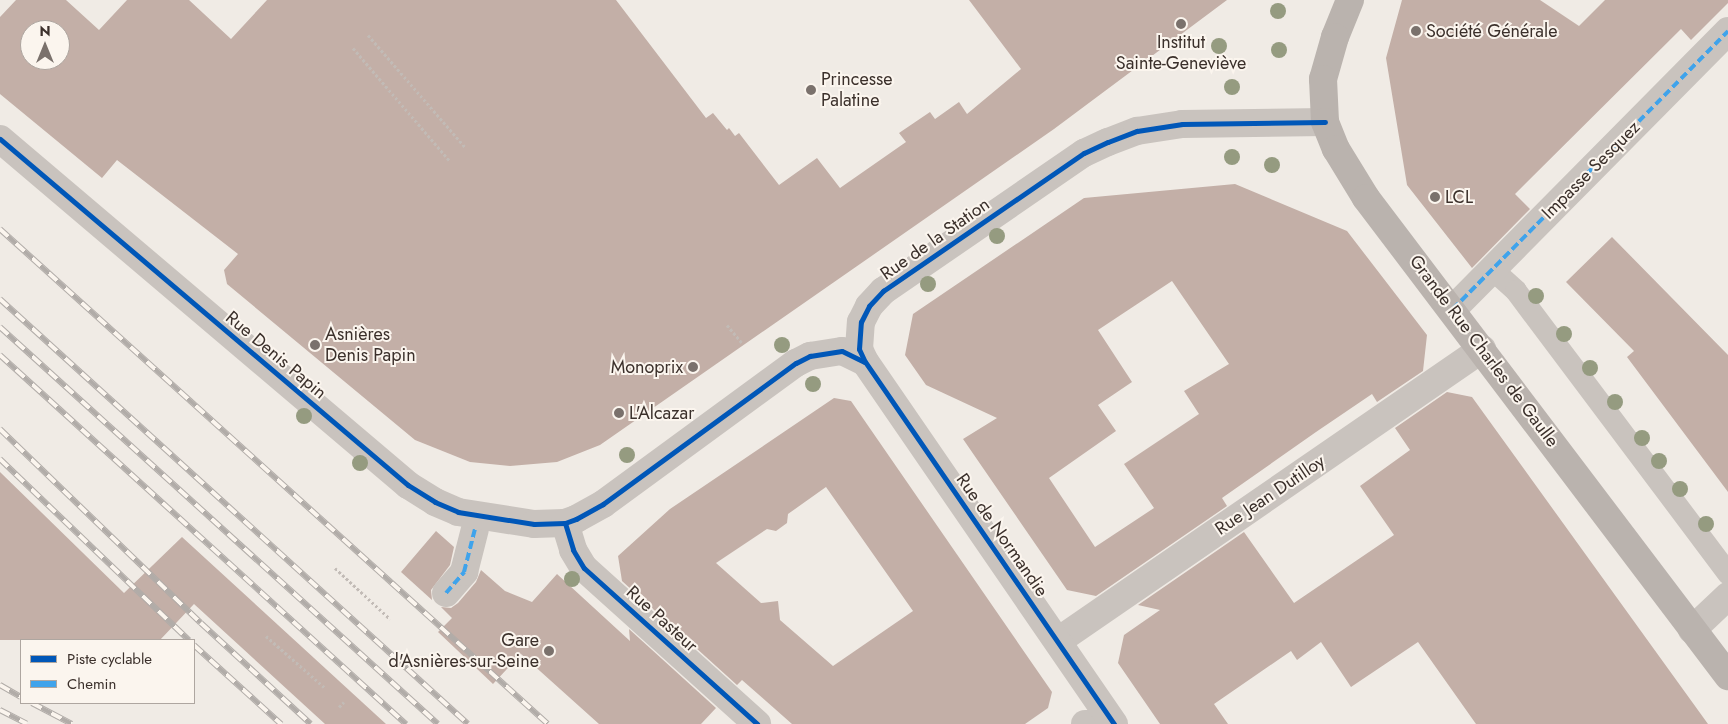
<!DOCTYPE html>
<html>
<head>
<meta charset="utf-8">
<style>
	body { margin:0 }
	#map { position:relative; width:1728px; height:724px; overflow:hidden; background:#f0ebe5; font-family:Jost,sans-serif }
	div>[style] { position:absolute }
	.building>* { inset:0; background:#c3afa7 }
	.path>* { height:3px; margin-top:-1.5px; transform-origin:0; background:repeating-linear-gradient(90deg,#c2bbb6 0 2.5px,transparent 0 5px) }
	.service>* { height:22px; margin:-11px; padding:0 11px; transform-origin:11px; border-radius:11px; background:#c9c3be }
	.pedestrian>* { height:28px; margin:-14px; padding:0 14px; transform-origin:14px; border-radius:14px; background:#c9c3be }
	.minor>* { height:28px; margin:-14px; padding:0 14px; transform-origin:14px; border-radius:14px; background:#c9c3be }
	.secondary>* { height:28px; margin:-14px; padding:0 14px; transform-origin:14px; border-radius:14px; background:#bab3ae }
	.rail>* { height:5.5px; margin-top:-2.75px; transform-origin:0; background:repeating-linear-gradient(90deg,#fbf5ee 0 11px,#b1aca8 0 22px); box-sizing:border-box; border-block:1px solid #b1aca8 }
	.quiet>* { height:4px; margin-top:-2px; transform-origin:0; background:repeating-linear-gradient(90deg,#3fa3eb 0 8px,transparent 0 12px) }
	.cycleway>* { height:5px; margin:-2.5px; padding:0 2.5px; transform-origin:2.5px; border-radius:2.5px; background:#0057b8 }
	.trees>* { width:16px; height:16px; margin:-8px; border-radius:50%; background:#959b80 }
	.dots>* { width:14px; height:14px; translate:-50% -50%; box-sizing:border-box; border:2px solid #fbf5ee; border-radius:50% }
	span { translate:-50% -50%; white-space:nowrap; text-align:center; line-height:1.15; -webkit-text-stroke:4px #fbf5ee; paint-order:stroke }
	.poi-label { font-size:18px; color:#3b302b }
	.left { translate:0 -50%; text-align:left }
	.right { translate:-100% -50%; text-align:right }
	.street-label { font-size:18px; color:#3b302b }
	.legend { position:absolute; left:20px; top:639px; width:175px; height:65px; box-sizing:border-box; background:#fbf5ee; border:1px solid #aea6a0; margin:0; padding:6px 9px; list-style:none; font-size:15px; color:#3b302b }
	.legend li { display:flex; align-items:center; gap:10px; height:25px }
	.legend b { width:25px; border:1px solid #aea6a0 }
	.north { position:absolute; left:20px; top:20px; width:50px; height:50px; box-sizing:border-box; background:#fbf5ee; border:1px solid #aea6a0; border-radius:50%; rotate:0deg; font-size:14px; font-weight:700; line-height:20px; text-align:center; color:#3b302b }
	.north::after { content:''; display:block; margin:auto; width:18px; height:22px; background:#7a716c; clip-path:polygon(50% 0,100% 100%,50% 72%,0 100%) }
</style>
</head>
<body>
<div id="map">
	<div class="building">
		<i style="clip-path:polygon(evenodd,16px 0,66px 0,99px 30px,127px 0,189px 0,231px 39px,267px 0,616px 0,706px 118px,713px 113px,727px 130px,729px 128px,735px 136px,739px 133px,779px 185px,817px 158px,840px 188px,906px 142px,899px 133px,930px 112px,935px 119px,959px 102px,967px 114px,1021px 69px,969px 0,1227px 0,1054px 129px,600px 445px,557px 462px,510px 466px,470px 462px,415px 440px,227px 284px,224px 270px,238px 254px,117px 160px,102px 178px,0 94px,0 17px,16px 0,30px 30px,60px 30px,60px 60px,30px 60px,30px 30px)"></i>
		<i style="clip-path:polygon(1402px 0,1540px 0,1579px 26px,1605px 0,1728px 0,1728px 3px,1691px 40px,1681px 29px,1515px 194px,1530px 209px,1472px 268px,1407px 185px,1386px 58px)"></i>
		<i style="clip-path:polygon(evenodd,1235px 184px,1347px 231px,1427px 335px,1423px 371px,1377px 402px,1372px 394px,1316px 432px,1222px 498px,1227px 506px,1096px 596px,1067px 590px,963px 439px,997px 418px,926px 385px,905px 355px,913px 314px,1084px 198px,1235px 184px,1172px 281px,1229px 364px,1184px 391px,1199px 414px,1124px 464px,1154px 508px,1095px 547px,1049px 478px,1116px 431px,1098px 405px,1132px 382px,1098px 330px,1172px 281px)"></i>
		<i style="clip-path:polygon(1612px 237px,1728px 355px,1728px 492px,1627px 357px,1634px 351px,1566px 282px)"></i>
		<i style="clip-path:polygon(1447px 392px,1472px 397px,1708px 724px,1476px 724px,1418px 642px,1351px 687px,1321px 642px,1297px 660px,1291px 651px,1214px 704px,1228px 724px,1160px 724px,1118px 663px,1124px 635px,1160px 610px,1138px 605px,1244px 532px,1294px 603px,1394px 535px,1360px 486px,1410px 450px,1395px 428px)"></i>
		<i style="clip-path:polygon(evenodd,834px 398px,851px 401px,1052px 692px,1048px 708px,1025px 724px,792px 724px,742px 680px,737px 685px,622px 581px,618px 556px,670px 509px,834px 398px,826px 487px,913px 611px,833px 666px,780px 620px,778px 601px,761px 603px,716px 563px,767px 529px,776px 531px,787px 523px,788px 514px,826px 487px)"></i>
		<i style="clip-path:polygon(0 472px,124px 593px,182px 537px,386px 724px,325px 724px,194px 604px,160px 640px,0 640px)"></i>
		<i style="clip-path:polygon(436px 531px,454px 547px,450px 565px,431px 590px,432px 600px,401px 572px)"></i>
		<i style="clip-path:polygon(481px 570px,505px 591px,532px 602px,557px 574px,630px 641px,629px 629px,716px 708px,701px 724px,599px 724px,521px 654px,493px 684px,438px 632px,452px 618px,441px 607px,451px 608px,458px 603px,476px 582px)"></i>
	</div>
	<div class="path">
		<i style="left:368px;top:35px;width:148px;rotate:49.1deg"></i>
		<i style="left:353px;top:48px;width:148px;rotate:49.4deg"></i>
		<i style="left:727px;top:325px;width:25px;rotate:50deg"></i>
		<i style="left:335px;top:568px;width:75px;rotate:42.8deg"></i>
		<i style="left:266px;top:636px;width:79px;rotate:41.4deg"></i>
		<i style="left:339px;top:707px;width:7px;rotate:-45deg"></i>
	</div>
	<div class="service">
		<i style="left:1493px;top:270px;width:31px;rotate:42deg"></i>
		<i style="left:1516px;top:291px;width:353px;rotate:53.1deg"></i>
	</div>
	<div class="pedestrian">
		<i style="left:446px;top:593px;width:28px;rotate:-49deg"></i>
		<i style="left:464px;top:572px;width:44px;rotate:-75.7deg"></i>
	</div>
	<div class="minor">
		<i style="left:0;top:139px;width:535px;rotate:40.3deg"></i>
		<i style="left:408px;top:485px;width:32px;rotate:32deg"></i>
		<i style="left:435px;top:502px;width:25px;rotate:23deg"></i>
		<i style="left:458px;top:512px;width:77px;rotate:9deg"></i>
		<i style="left:534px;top:524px;width:31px;rotate:-2deg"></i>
		<i style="left:565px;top:523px;width:12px;rotate:-20deg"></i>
		<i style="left:576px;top:519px;width:31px;rotate:-29deg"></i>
		<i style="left:603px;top:504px;width:239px;rotate:-36.2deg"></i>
		<i style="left:796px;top:363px;width:16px;rotate:-27deg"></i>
		<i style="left:810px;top:356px;width:32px;rotate:-9deg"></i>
		<i style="left:842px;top:351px;width:25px;rotate:26deg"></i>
		<i style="left:1453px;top:309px;width:391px;rotate:-45.3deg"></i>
		<i style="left:565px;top:523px;width:28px;rotate:73deg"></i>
		<i style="left:573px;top:550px;width:21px;rotate:59deg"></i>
		<i style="left:584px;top:568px;width:233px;rotate:42deg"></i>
		<i style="left:1692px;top:630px;width:50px;rotate:-43.4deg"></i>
		<i style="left:1058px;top:641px;width:515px;rotate:-34.55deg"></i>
		<i style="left:1085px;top:724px;width:23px"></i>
		<i style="left:1114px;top:724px;width:439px;rotate:-124.5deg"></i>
		<i style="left:865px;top:362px;width:14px;rotate:-115deg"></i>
		<i style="left:859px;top:349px;width:27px;rotate:-86deg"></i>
		<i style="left:861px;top:322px;width:18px;rotate:-63deg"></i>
		<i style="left:869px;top:306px;width:21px;rotate:-47deg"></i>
		<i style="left:883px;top:291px;width:244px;rotate:-34.5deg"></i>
		<i style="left:1084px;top:153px;width:26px;rotate:-25deg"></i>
		<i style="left:1108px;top:142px;width:31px;rotate:-21deg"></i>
		<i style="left:1137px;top:131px;width:46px;rotate:-8.8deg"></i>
		<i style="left:1182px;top:124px;width:143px;rotate:-0.8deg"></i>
	</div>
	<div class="secondary">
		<i style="left:1350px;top:0;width:40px;rotate:112deg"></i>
		<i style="left:1335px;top:37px;width:44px;rotate:105.9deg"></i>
		<i style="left:1323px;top:79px;width:43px;rotate:87.3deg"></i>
		<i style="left:1325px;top:122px;width:29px;rotate:68deg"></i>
		<i style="left:1336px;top:149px;width:57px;rotate:58.5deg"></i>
		<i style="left:1366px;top:198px;width:600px;rotate:52.86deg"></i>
	</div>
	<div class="rail">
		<i style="left:0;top:229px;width:738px;rotate:42.09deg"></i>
		<i style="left:0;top:299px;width:632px;rotate:42.24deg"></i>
		<i style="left:0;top:327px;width:591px;rotate:42.19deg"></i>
		<i style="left:0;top:355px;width:549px;rotate:42.27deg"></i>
		<i style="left:0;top:429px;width:279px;rotate:44deg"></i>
		<i style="left:201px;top:623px;width:149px;rotate:42.6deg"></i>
		<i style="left:0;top:459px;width:262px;rotate:43.8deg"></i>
		<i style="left:194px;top:645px;width:118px;rotate:42.2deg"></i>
		<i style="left:0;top:685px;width:24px;rotate:30deg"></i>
		<i style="left:32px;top:703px;width:45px;rotate:27.7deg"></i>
		<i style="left:0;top:710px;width:30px;rotate:27deg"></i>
	</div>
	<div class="quiet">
		<i style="left:1453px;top:309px;width:391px;rotate:-45.3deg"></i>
		<i style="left:446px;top:593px;width:28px;rotate:-49deg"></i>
		<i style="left:464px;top:572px;width:44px;rotate:-75.7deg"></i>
	</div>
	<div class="cycleway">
		<i style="left:0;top:139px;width:535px;rotate:40.3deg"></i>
		<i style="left:408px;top:485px;width:32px;rotate:32deg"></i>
		<i style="left:435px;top:502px;width:25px;rotate:23deg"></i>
		<i style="left:458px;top:512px;width:77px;rotate:9deg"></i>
		<i style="left:534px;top:524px;width:31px;rotate:-2deg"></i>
		<i style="left:565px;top:523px;width:12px;rotate:-20deg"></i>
		<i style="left:576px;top:519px;width:31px;rotate:-29deg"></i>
		<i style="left:603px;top:504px;width:239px;rotate:-36.2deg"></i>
		<i style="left:796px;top:363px;width:16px;rotate:-27deg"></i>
		<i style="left:810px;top:356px;width:32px;rotate:-9deg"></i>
		<i style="left:842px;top:351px;width:25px;rotate:26deg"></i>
		<i style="left:565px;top:523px;width:28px;rotate:73deg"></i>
		<i style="left:573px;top:550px;width:21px;rotate:59deg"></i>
		<i style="left:584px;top:568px;width:233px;rotate:42deg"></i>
		<i style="left:1114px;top:724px;width:439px;rotate:-124.5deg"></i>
		<i style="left:865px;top:362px;width:14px;rotate:-115deg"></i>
		<i style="left:859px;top:349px;width:27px;rotate:-86deg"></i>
		<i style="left:861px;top:322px;width:18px;rotate:-63deg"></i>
		<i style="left:869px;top:306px;width:21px;rotate:-47deg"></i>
		<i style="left:883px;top:291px;width:244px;rotate:-34.5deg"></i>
		<i style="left:1084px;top:153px;width:26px;rotate:-25deg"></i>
		<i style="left:1108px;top:142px;width:31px;rotate:-21deg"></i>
		<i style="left:1137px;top:131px;width:46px;rotate:-8.8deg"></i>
		<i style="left:1182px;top:124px;width:143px;rotate:-0.8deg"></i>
	</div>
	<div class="trees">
		<i style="left:1278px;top:11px"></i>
		<i style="left:1219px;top:46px"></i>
		<i style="left:1279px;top:50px"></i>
		<i style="left:1232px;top:87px"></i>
		<i style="left:1232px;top:157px"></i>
		<i style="left:1272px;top:165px"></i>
		<i style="left:997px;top:236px"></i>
		<i style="left:928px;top:284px"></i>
		<i style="left:1536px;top:296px"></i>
		<i style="left:1564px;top:334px"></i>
		<i style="left:782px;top:345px"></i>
		<i style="left:1590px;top:368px"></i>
		<i style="left:813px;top:384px"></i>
		<i style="left:1615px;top:402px"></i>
		<i style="left:304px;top:416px"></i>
		<i style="left:1642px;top:438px"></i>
		<i style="left:627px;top:455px"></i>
		<i style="left:1659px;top:461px"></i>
		<i style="left:360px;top:463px"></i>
		<i style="left:1680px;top:489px"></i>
		<i style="left:1706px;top:524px"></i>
		<i style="left:572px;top:579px"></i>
	</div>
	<div class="dots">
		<i style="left:1181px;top:24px;background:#7a716c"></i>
		<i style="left:1416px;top:31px;background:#7a716c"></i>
		<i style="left:811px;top:90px;background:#7a716c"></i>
		<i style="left:1435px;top:197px;background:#7a716c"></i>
		<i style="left:315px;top:345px;background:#7a716c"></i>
		<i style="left:693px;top:367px;background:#7a716c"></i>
		<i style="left:619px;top:413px;background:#7a716c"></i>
		<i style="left:549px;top:651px;background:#7a716c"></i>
	</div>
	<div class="poi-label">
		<span class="left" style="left:1426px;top:31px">Société Générale</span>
		<span style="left:1181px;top:53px">Institut<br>Sainte-Geneviève</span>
		<span class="left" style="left:821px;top:90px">Princesse<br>Palatine</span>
		<span class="left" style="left:1445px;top:197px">LCL</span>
		<span class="left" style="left:325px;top:345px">Asnières<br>Denis Papin</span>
		<span class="right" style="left:683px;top:367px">Monoprix</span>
		<span class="left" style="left:629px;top:413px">L'Alcazar</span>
		<span class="right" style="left:539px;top:651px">Gare<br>d'Asnières-sur-Seine</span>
	</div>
	<div class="street-label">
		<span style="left:1591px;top:170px;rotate:-45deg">Impasse Sesquez</span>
		<span style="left:935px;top:239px;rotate:-35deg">Rue de la Station</span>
		<span style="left:1484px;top:351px;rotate:53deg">Grande Rue Charles de Gaulle</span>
		<span style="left:276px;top:355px;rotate:40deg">Rue Denis Papin</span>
		<span style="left:1270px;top:495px;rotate:-34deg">Rue Jean Dutilloy</span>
		<span style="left:1002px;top:535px;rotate:55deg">Rue de Normandie</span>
		<span style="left:662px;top:619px;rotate:42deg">Rue Pasteur</span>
	</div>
	<ul class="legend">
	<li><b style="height:6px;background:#0057b8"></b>Piste cyclable</li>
	<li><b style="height:6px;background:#3fa3eb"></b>Chemin</li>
	</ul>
	<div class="north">N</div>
</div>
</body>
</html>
